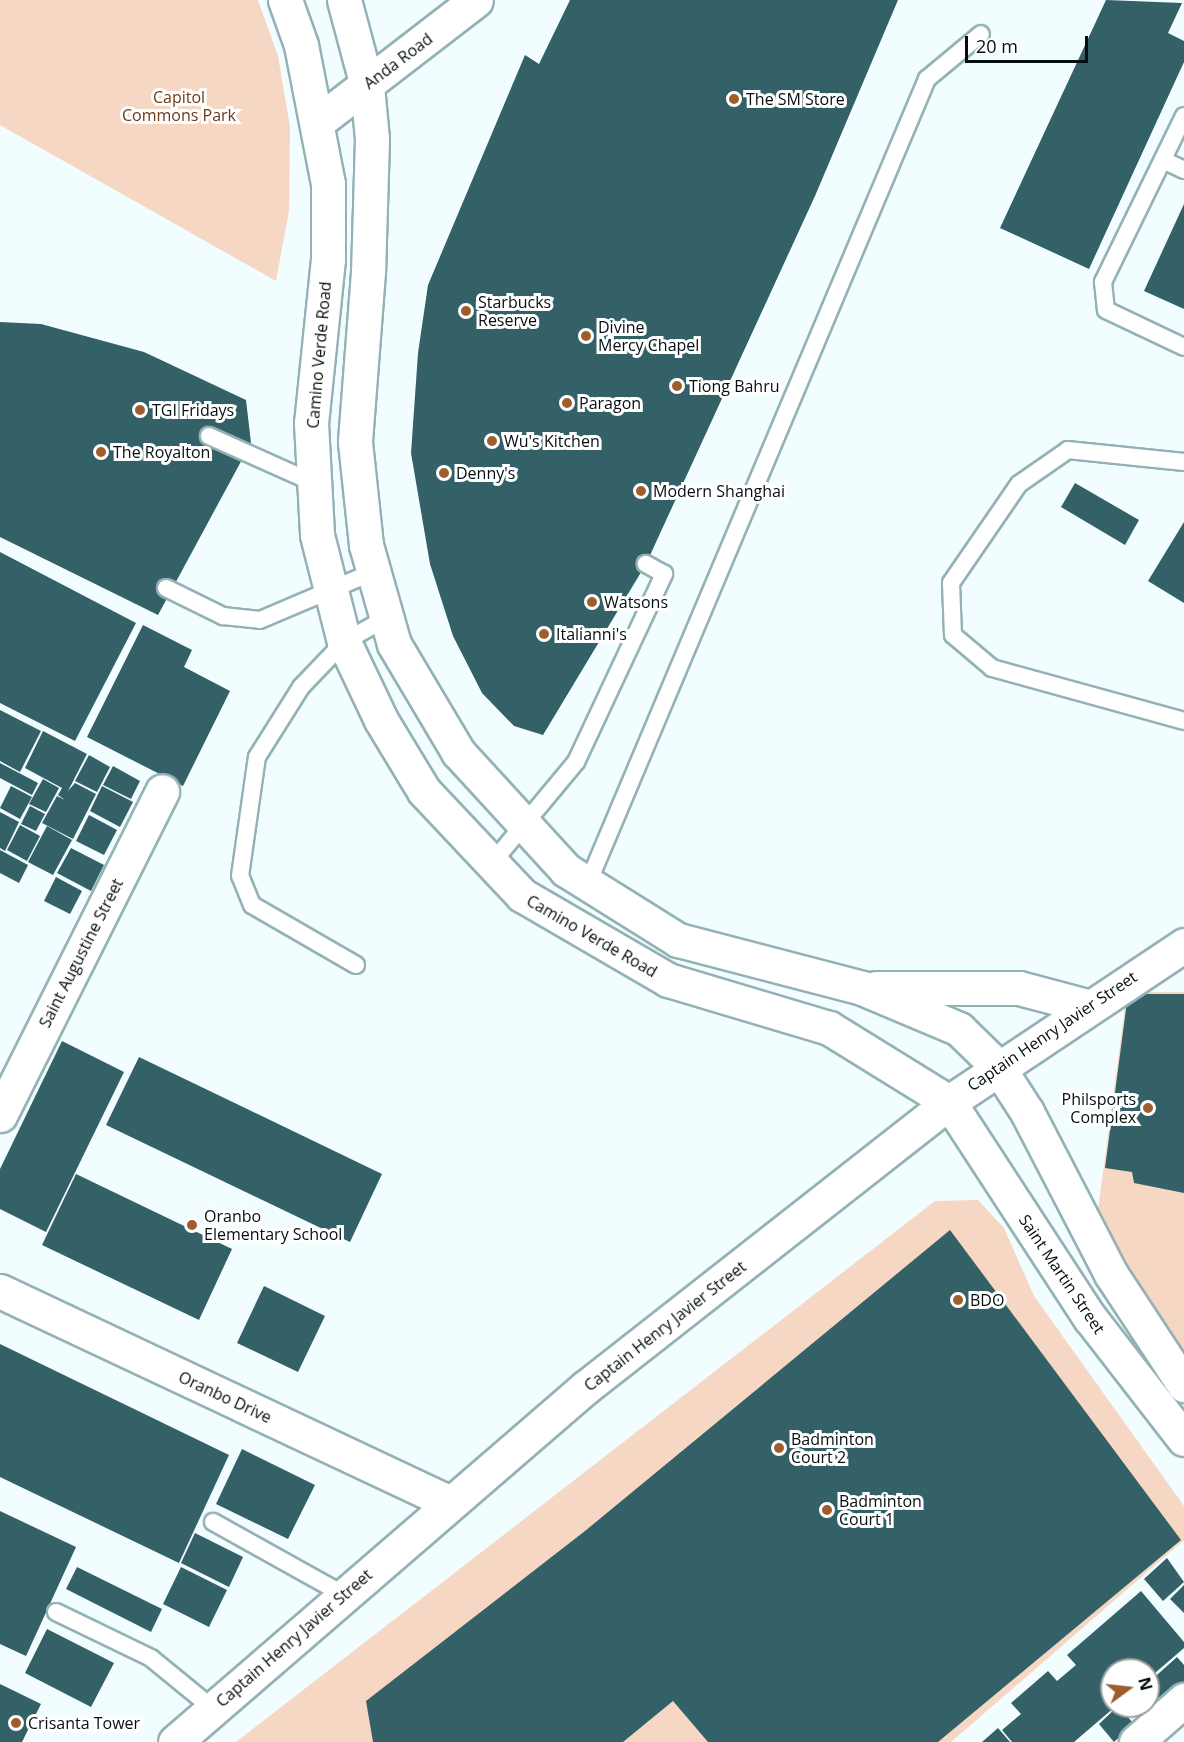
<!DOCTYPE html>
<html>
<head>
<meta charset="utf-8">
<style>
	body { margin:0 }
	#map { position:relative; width:1184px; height:1742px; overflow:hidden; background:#f1fdff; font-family:"Open Sans",sans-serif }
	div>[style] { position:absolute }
	.green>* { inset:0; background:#f6d7c4 }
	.building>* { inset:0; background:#336167 }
	.roads { filter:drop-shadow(2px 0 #94b2b6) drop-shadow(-2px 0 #94b2b6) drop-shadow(0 2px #94b2b6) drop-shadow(0 -2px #94b2b6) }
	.service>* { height:16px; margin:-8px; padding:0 8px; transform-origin:8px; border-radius:8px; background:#fff }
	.minor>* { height:33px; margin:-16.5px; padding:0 16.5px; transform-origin:16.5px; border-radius:16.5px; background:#fff }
	.tertiary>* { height:33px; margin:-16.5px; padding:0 16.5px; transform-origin:16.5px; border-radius:16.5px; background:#fff }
	.dots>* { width:16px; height:16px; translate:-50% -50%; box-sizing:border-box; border:3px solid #fff; border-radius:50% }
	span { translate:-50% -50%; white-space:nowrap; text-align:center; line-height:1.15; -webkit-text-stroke:6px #fff; paint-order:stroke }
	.street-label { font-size:16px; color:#050e10 }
	.park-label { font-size:16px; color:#6a3b18 }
	.poi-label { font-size:16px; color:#050e10 }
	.left { translate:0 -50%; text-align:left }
	.right { translate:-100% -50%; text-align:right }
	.north { position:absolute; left:1100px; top:1658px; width:60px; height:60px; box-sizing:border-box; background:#fff; border:2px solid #9b9f9f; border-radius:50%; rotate:75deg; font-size:16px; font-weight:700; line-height:24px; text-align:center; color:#050e10 }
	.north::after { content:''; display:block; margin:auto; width:21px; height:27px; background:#a05d2c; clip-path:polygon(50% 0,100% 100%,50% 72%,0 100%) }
	.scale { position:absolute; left:965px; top:36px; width:123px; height:27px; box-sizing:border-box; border:3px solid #050e10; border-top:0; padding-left:8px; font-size:18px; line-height:21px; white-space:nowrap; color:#050e10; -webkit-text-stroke:4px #fff; paint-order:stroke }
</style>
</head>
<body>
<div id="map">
	<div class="green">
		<i style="clip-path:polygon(0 0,258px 0,278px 56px,290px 127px,289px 211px,276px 281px,0 125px)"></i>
		<i style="clip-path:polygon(1127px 992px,1184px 992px,1184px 1363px,1096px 1225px)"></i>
		<i style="clip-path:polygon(978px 1200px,1004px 1228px,1034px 1296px,1184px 1506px,1184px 1540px,951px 1742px,236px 1742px,935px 1201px)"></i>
	</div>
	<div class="building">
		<i style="clip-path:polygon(570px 0,898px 0,815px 196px,646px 564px,543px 735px,514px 726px,482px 693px,453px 636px,430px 564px,411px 453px,418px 353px,428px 285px,525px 55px,539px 64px)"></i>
		<i style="clip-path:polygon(1106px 0,1182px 3px,1168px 33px,1184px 41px,1184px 62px,1089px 269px,1000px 228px)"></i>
		<i style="clip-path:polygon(1184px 204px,1184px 309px,1144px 291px)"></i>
		<i style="clip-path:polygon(0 322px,41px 324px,144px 352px,246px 400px,251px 443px,158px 615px,0 537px)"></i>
		<i style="clip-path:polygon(1075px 483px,1139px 520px,1125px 545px,1061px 507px)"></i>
		<i style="clip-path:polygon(1184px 522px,1184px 603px,1148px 581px)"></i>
		<i style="clip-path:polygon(0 552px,136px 623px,75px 741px,0 703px)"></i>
		<i style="clip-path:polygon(143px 625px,192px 650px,184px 667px,230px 691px,183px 786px,87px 737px)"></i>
		<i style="clip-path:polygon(0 710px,41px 731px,20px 772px,0 761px)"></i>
		<i style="clip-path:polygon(43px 731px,87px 754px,68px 791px,75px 783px,96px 794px,73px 839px,42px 823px,57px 796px,65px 800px,58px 795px,62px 788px,25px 768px)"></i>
		<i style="clip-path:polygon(89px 755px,110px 767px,97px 792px,75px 781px)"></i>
		<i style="clip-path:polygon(0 763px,38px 783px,32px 795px,0 778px)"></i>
		<i style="clip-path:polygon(113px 766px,140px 781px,131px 799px,103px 785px)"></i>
		<i style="clip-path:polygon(43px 779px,59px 788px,46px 812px,29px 804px)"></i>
		<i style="clip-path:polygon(11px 786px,32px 797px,20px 819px,0 808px)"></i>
		<i style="clip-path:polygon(102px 786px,133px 802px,120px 827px,90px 811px)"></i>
		<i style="clip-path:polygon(30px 806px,45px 814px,36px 831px,21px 824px)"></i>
		<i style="clip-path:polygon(0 812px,19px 822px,5px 851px,0 848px)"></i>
		<i style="clip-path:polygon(89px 815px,117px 830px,104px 855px,76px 841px)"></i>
		<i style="clip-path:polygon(20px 825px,40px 836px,27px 861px,7px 850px)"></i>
		<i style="clip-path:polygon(47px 826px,72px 840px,53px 875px,28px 862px)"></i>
		<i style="clip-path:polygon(71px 848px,104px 865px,91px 891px,57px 873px)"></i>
		<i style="clip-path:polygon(0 850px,28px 865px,19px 883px,0 873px)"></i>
		<i style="clip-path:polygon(56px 877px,82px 891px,70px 914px,44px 901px)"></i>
		<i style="clip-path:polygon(1128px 994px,1184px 994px,1184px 1193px,1134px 1183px,1132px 1172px,1105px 1168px)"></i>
		<i style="clip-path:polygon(62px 1041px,124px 1072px,46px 1232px,0 1209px,0 1169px)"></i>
		<i style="clip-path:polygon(139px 1057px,382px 1174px,350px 1242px,106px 1125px)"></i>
		<i style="clip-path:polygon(76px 1174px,232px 1249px,199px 1320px,42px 1245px)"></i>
		<i style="clip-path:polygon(950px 1230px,1181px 1540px,938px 1742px,708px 1742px,673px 1701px,623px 1742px,373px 1742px,366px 1701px,585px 1531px)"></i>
		<i style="clip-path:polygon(264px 1286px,325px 1316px,298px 1372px,237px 1343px)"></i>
		<i style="clip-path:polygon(0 1344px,229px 1455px,179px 1563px,0 1477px)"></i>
		<i style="clip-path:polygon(242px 1449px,315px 1485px,288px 1539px,216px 1504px)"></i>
		<i style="clip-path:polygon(0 1511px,76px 1547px,26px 1656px,0 1644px)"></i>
		<i style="clip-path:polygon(195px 1533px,243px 1557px,229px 1587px,181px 1563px)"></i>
		<i style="clip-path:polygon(1167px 1558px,1184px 1582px,1163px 1601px,1144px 1579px)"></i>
		<i style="clip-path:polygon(77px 1567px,162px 1609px,151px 1632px,66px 1589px)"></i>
		<i style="clip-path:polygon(181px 1567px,227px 1590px,209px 1627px,163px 1604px)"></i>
		<i style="clip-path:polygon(1184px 1585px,1184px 1613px,1170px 1599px)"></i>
		<i style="clip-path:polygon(1141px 1591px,1184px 1642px,1184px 1648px,1148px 1679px,1148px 1670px,1112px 1670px,1112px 1706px,1116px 1706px,1074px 1742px,1012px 1742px,1002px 1730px,1021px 1714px,1011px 1703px,1048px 1671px,1057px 1681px,1076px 1665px,1067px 1655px)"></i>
		<i style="clip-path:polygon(47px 1629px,114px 1663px,91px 1707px,25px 1673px)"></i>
		<i style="clip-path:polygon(1177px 1657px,1184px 1665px,1184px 1687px,1151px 1716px,1142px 1706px,1148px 1706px,1148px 1683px)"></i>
		<i style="clip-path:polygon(0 1684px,41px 1704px,22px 1742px,0 1742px)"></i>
		<i style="clip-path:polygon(1118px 1706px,1134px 1724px,1114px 1742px,1099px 1724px)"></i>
		<i style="clip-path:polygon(998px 1728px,1010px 1742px,982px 1742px)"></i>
	</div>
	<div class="roads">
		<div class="service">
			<i style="left:1184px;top:116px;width:185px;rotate:116deg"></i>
			<i style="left:1103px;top:282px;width:28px;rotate:84deg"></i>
			<i style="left:1106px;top:310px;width:86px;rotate:25.4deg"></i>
			<i style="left:1165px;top:161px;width:21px;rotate:25deg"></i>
			<i style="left:209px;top:436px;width:115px;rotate:24.1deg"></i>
			<i style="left:1184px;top:462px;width:117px;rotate:-174.1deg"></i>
			<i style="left:1068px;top:450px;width:60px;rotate:145.2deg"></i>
			<i style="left:1019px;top:484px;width:120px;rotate:124.5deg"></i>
			<i style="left:951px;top:583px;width:52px;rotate:87.8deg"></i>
			<i style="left:953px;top:635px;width:51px;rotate:40.2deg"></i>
			<i style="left:992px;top:668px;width:199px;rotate:15.4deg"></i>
			<i style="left:166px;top:588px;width:64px;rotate:26.2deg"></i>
			<i style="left:223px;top:616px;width:37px;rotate:6deg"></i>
			<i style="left:260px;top:620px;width:123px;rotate:-23deg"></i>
			<i style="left:492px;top:863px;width:131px;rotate:-50.3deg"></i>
			<i style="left:576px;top:762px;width:208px;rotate:-64.9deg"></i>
			<i style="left:664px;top:574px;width:21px;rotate:-151deg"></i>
			<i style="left:588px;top:883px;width:873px;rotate:-67.14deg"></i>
			<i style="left:927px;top:79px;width:70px;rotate:-39.8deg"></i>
			<i style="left:356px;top:965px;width:120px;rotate:-150deg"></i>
			<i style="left:252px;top:905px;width:31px;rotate:-112deg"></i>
			<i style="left:240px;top:876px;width:120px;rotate:-81.9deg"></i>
			<i style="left:257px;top:757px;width:83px;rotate:-57.8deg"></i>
			<i style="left:301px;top:687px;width:62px;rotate:-46.3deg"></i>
			<i style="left:344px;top:642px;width:48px;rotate:-29.7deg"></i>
			<i style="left:213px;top:1522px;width:150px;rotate:29.1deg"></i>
			<i style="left:56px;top:1612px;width:106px;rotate:25.8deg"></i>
			<i style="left:151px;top:1658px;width:79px;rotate:39.3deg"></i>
		</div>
		<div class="minor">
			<i style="left:319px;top:121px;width:198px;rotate:-37.6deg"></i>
			<i style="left:0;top:1115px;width:362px;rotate:-63.4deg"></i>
			<i style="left:0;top:1291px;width:497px;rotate:25.2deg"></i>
			<i style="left:1136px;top:1742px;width:64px;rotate:-41.2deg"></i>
		</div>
		<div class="tertiary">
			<i style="left:285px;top:0;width:48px;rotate:70.4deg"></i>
			<i style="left:301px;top:45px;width:142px;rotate:79deg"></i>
			<i style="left:328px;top:184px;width:75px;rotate:90deg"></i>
			<i style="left:328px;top:259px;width:165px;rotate:95.9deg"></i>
			<i style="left:311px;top:423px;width:112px;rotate:86.9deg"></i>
			<i style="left:317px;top:535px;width:110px;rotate:75.8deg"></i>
			<i style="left:344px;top:642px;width:86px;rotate:64.6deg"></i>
			<i style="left:381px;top:720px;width:83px;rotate:58.8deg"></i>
			<i style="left:424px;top:791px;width:143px;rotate:46.7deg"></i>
			<i style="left:522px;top:895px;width:169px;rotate:30.2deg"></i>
			<i style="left:668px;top:980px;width:168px;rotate:16.6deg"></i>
			<i style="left:829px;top:1028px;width:141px;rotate:31.7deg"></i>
			<i style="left:949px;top:1102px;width:258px;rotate:56.9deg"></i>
			<i style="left:1090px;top:1318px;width:153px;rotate:52.2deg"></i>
			<i style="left:344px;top:0;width:89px;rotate:75deg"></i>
			<i style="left:367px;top:86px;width:53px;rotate:84.6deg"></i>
			<i style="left:372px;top:139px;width:133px;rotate:91.7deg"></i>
			<i style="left:368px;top:272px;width:170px;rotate:94.4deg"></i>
			<i style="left:355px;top:442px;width:104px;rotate:83.9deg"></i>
			<i style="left:366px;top:545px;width:103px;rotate:74.2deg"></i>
			<i style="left:394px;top:644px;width:126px;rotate:59.3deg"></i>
			<i style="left:458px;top:752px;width:160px;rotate:47.5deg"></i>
			<i style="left:566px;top:870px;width:132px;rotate:32deg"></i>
			<i style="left:678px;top:940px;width:190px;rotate:14.6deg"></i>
			<i style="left:862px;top:988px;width:105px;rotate:22.9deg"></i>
			<i style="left:959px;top:1029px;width:54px;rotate:44.3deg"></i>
			<i style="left:998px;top:1067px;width:54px;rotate:57.2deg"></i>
			<i style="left:1027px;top:1112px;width:182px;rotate:62.6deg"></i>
			<i style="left:1111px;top:1274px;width:133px;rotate:56.7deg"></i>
			<i style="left:876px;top:988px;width:143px"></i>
			<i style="left:1019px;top:988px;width:70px;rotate:14.8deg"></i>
			<i style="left:175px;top:1742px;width:543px;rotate:-40.82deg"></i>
			<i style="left:586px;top:1387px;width:462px;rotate:-38.1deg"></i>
			<i style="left:949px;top:1102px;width:283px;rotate:-33.7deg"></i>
		</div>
	</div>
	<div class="dots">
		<i style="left:734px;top:99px;background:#a05d2c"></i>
		<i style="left:466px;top:311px;background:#a05d2c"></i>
		<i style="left:586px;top:336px;background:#a05d2c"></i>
		<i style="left:677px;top:386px;background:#a05d2c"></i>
		<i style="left:567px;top:403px;background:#a05d2c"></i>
		<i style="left:140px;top:410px;background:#a05d2c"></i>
		<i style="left:492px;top:441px;background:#a05d2c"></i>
		<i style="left:101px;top:452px;background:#a05d2c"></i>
		<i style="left:444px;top:473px;background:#a05d2c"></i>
		<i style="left:641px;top:491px;background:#a05d2c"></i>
		<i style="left:592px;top:602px;background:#a05d2c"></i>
		<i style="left:544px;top:634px;background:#a05d2c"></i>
		<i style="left:1148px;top:1108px;background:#a05d2c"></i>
		<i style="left:192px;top:1225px;background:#a05d2c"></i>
		<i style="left:958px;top:1300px;background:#a05d2c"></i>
		<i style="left:779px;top:1448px;background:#a05d2c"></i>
		<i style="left:827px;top:1510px;background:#a05d2c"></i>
		<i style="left:16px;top:1723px;background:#a05d2c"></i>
	</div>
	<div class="street-label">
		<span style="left:398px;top:61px;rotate:-37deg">Anda Road</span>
		<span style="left:319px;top:355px;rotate:-85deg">Camino Verde Road</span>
		<span style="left:592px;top:936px;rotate:30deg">Camino Verde Road</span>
		<span style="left:81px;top:953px;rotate:-63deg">Saint Augustine Street</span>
		<span style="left:1052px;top:1031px;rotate:-34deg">Captain Henry Javier Street</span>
		<span style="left:1062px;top:1274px;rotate:56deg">Saint Martin Street</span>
		<span style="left:665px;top:1326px;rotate:-38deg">Captain Henry Javier Street</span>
		<span style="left:225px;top:1397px;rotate:25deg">Oranbo Drive</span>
		<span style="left:294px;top:1638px;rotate:-41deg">Captain Henry Javier Street</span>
	</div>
	<div class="park-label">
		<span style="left:179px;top:106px">Capitol<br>Commons Park</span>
	</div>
	<div class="poi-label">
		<span class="left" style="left:746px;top:99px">The SM Store</span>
		<span class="left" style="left:478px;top:311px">Starbucks<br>Reserve</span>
		<span class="left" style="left:598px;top:336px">Divine<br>Mercy Chapel</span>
		<span class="left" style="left:689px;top:386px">Tiong Bahru</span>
		<span class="left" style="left:579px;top:403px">Paragon</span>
		<span class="left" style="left:152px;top:410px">TGI Fridays</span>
		<span class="left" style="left:504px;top:441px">Wu's Kitchen</span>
		<span class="left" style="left:113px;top:452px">The Royalton</span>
		<span class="left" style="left:456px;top:473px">Denny's</span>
		<span class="left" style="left:653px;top:491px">Modern Shanghai</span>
		<span class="left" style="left:604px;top:602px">Watsons</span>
		<span class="left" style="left:556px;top:634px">Italianni's</span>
		<span class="right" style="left:1136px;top:1108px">Philsports<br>Complex</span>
		<span class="left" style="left:204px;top:1225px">Oranbo<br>Elementary School</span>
		<span class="left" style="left:970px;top:1300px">BDO</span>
		<span class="left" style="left:791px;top:1448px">Badminton<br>Court 2</span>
		<span class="left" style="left:839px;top:1510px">Badminton<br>Court 1</span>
		<span class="left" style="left:28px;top:1723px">Crisanta Tower</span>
	</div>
	<div class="north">N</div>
	<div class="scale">20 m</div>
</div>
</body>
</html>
